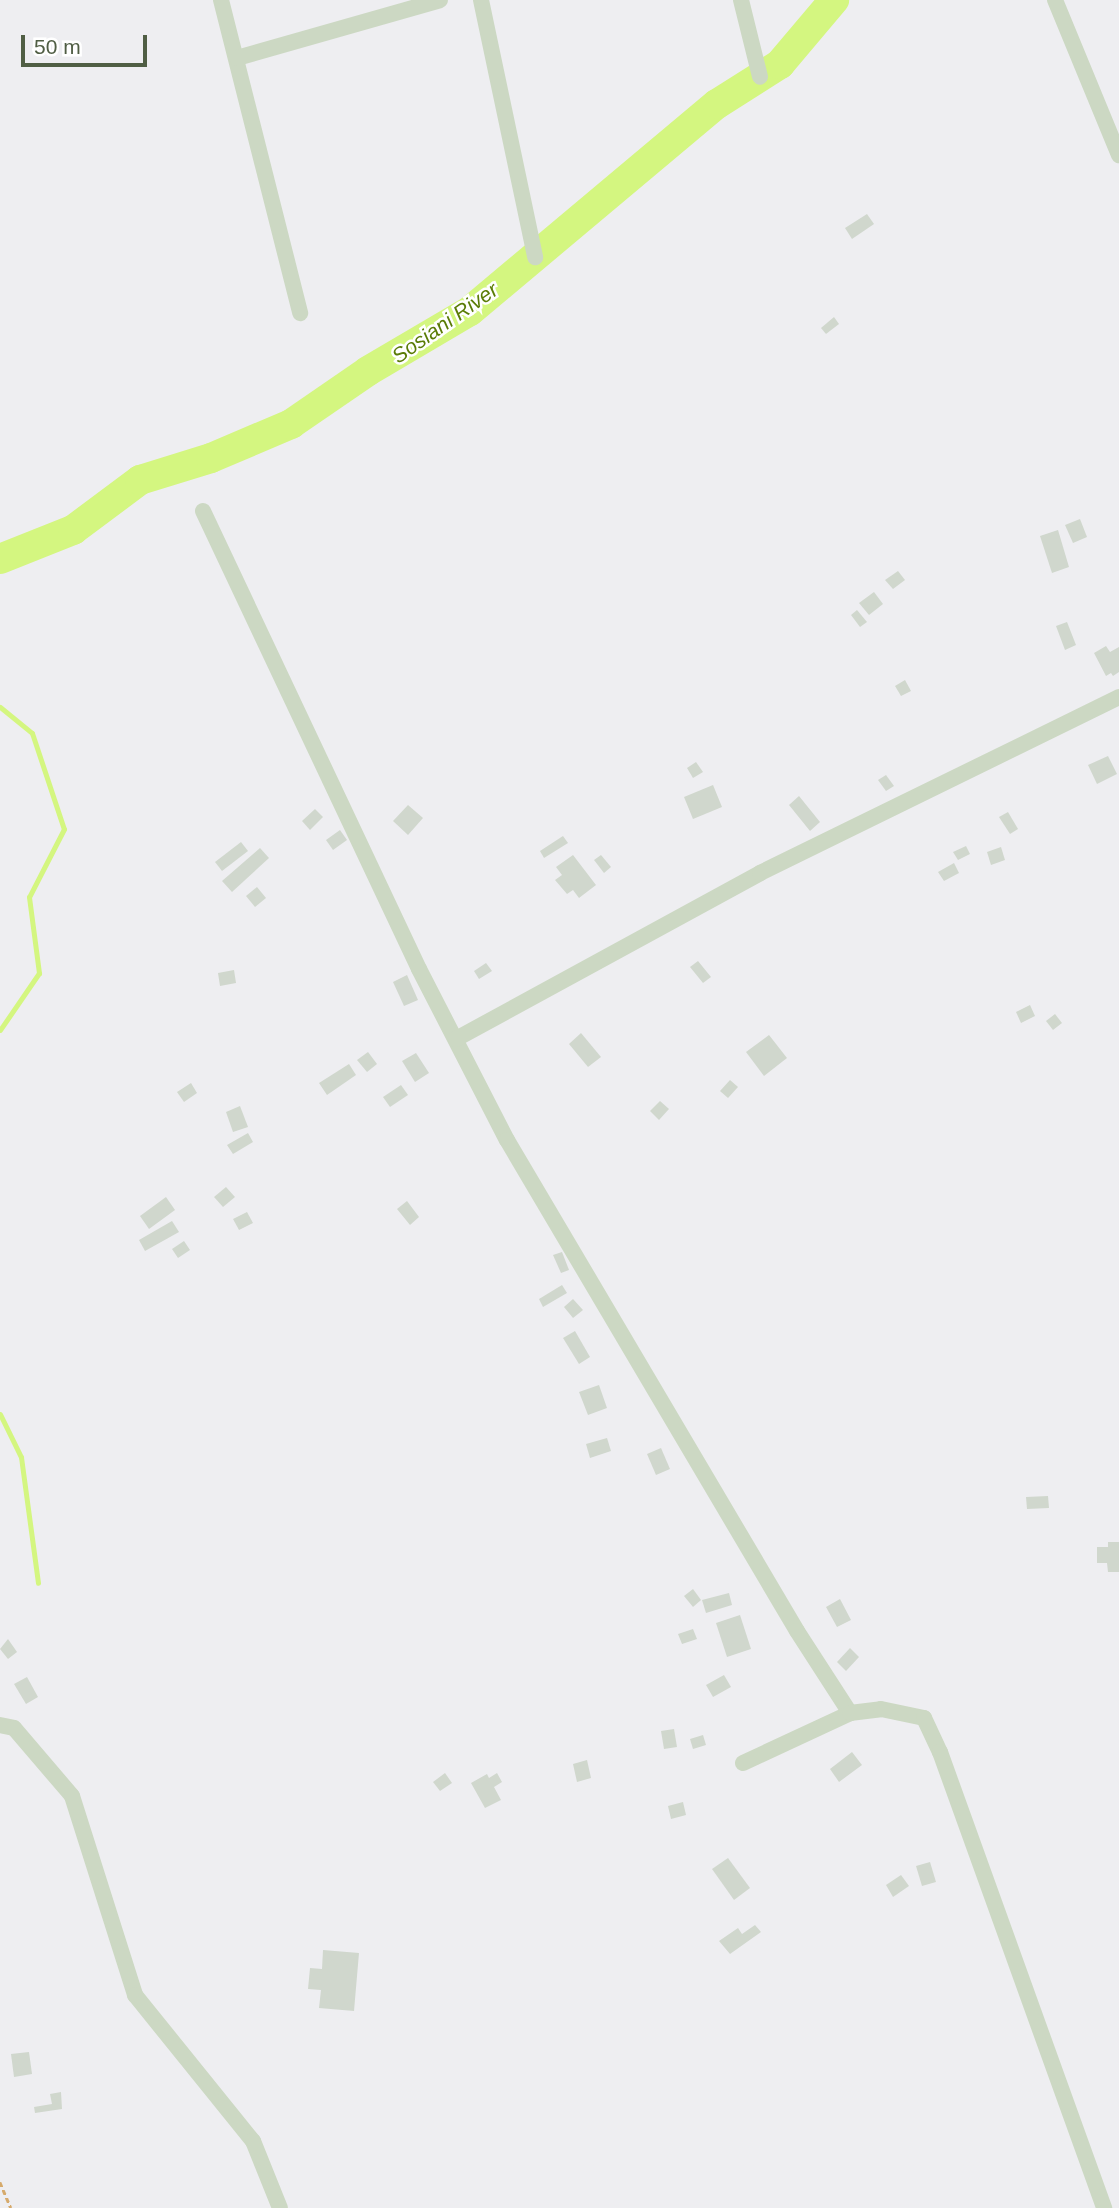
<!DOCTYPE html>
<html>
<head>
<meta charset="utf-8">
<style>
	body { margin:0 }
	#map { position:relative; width:1119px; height:2208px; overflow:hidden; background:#eeeef1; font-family:Helvetica,sans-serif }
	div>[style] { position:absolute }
	.stream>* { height:5px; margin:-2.5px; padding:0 2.5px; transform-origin:2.5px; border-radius:2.5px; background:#d4f680 }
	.river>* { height:30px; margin:-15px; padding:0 15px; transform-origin:15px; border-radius:15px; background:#d4f680 }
	.building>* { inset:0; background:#d0d7cd }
	.path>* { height:2.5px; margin-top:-1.25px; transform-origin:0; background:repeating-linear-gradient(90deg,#d6aa6c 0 5px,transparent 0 8.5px) }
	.street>* { height:16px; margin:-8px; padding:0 8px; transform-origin:8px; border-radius:8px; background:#ccd8c3 }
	span { translate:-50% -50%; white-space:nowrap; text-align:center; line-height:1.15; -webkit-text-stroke:5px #fff; paint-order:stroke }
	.water-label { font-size:21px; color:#5a7c06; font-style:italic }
	.scale { position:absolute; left:21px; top:35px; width:126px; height:32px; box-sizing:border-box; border:4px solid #505e44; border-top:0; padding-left:9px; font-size:21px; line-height:24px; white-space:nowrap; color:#505e44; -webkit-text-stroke:5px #fff; paint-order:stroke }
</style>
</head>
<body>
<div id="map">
	<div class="stream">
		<i style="left:0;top:707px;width:41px;rotate:39.1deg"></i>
		<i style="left:32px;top:733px;width:101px;rotate:71.6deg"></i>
		<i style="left:64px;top:829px;width:76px;rotate:117.2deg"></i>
		<i style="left:29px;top:897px;width:77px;rotate:82.5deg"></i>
		<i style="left:39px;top:973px;width:69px;rotate:124.4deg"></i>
		<i style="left:0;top:1414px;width:48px;rotate:64deg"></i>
		<i style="left:21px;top:1457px;width:127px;rotate:82.3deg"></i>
	</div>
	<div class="river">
		<i style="left:0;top:559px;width:79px;rotate:-21.7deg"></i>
		<i style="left:73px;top:530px;width:84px;rotate:-36.7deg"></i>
		<i style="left:140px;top:480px;width:74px;rotate:-17.2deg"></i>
		<i style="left:211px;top:458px;width:87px;rotate:-23deg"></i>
		<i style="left:291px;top:424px;width:93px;rotate:-34.5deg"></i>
		<i style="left:368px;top:371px;width:118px;rotate:-30.5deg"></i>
		<i style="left:470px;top:311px;width:322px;rotate:-40deg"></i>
		<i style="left:717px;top:104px;width:75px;rotate:-32.4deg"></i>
		<i style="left:780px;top:64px;width:84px;rotate:-49.8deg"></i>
	</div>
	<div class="building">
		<i style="clip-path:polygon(867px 214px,874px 224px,852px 239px,845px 228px)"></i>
		<i style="clip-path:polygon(834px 317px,839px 324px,826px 334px,821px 328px)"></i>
		<i style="clip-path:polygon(1080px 519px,1087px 537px,1073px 543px,1065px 525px)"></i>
		<i style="clip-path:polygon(1058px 530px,1069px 567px,1052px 573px,1040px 536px)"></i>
		<i style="clip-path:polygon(898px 571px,905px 580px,893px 589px,885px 580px)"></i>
		<i style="clip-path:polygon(874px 592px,883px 604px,869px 615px,859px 603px)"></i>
		<i style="clip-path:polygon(857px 610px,867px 622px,860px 627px,851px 615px)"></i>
		<i style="clip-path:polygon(1067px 622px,1076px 645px,1065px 650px,1056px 626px)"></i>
		<i style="clip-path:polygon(1106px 646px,1110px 652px,1119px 647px,1119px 672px,1113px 676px,1111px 673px,1106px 676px,1094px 653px)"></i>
		<i style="clip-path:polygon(905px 680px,911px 691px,901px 696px,895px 686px)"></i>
		<i style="clip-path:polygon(1108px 756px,1117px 774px,1097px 784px,1088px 765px)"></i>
		<i style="clip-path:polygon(696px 762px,703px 772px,693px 778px,687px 768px)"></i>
		<i style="clip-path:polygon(886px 775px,894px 786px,886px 791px,878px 780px)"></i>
		<i style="clip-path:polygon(713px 785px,722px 807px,693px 819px,684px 797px)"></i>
		<i style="clip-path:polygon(799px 796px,820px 822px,810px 831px,789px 805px)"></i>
		<i style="clip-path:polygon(408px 805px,423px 818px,408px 835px,393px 821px)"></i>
		<i style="clip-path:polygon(315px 809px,323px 817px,310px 830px,302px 821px)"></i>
		<i style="clip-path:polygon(1008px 812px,1018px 829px,1010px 834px,999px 817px)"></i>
		<i style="clip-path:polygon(340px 830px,347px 840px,333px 850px,326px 840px)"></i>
		<i style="clip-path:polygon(563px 836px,568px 843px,544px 858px,540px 851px)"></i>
		<i style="clip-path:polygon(241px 842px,248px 851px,222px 871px,215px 862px)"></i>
		<i style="clip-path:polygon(966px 846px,970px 854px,958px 860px,953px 852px)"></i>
		<i style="clip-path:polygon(1001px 847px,1005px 860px,991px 865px,987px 852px)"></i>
		<i style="clip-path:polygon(260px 848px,269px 858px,232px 892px,222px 881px)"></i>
		<i style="clip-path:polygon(573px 855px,596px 885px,579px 898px,573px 890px,567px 894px,555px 880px,562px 875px,556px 867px)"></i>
		<i style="clip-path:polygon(601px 855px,611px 867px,604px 873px,594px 860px)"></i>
		<i style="clip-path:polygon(954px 863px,959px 873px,944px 881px,938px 872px)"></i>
		<i style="clip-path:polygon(257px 887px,266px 898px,255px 907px,246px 896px)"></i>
		<i style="clip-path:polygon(698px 961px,711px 977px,703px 983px,690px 967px)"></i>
		<i style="clip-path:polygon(486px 963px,492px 971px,479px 979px,474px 971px)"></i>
		<i style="clip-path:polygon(234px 970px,236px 983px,220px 986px,218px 973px)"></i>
		<i style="clip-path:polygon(407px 975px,418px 1000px,404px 1006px,393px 982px)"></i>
		<i style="clip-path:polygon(1030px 1005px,1035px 1016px,1021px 1023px,1016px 1012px)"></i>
		<i style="clip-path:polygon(1055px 1014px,1062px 1023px,1053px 1030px,1046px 1021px)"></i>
		<i style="clip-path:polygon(581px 1033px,601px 1057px,588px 1067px,569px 1044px)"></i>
		<i style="clip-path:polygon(769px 1035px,787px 1058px,764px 1076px,746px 1052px)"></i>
		<i style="clip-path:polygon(368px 1052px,377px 1064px,367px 1072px,357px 1060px)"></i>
		<i style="clip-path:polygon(416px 1053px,429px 1073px,415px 1082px,402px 1061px)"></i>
		<i style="clip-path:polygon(349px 1064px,356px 1075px,327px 1095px,319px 1083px)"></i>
		<i style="clip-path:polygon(730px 1080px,738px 1087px,728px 1098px,720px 1091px)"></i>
		<i style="clip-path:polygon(191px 1083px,197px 1093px,184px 1102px,177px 1092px)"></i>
		<i style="clip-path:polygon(401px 1085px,408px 1095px,390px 1107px,383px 1097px)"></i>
		<i style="clip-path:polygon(660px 1101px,669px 1109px,659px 1120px,650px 1111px)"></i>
		<i style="clip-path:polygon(240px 1106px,248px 1127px,233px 1132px,226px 1112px)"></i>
		<i style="clip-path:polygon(248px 1133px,253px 1142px,233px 1154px,227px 1145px)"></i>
		<i style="clip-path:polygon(226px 1187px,235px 1197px,223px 1207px,214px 1197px)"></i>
		<i style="clip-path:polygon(166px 1197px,175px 1210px,149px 1229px,140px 1216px)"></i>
		<i style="clip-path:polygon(407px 1201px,419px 1217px,410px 1225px,397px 1209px)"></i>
		<i style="clip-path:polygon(247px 1212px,253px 1223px,239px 1230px,233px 1219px)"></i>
		<i style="clip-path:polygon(172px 1221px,179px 1232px,145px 1251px,139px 1240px)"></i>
		<i style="clip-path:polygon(184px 1241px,190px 1250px,178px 1258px,172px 1249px)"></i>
		<i style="clip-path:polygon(562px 1252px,569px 1270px,561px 1273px,553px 1255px)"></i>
		<i style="clip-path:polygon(562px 1285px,567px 1293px,543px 1307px,539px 1299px)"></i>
		<i style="clip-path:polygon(573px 1299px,583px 1310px,573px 1318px,564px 1307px)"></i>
		<i style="clip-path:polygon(575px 1331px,590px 1357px,579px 1364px,563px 1338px)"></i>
		<i style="clip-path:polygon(599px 1385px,607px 1408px,588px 1415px,579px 1392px)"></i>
		<i style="clip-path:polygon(607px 1438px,611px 1451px,590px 1458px,586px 1444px)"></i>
		<i style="clip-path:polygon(661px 1448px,670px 1469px,656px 1475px,647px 1454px)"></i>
		<i style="clip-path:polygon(1048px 1496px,1049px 1508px,1027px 1509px,1026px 1497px)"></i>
		<i style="clip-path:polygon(1108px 1542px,1119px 1542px,1119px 1572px,1108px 1572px,1107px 1563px,1097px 1563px,1097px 1547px,1108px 1547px)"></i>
		<i style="clip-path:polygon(693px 1589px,701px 1600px,693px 1607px,684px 1596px)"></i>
		<i style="clip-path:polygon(729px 1593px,732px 1605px,706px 1613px,702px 1600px)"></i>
		<i style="clip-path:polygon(840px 1599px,851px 1620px,837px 1627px,826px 1607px)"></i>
		<i style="clip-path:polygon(740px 1615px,751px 1649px,727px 1657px,716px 1623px)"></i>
		<i style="clip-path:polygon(693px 1629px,697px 1639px,682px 1644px,678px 1634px)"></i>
		<i style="clip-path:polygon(8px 1639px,17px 1652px,8px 1659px,0 1649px)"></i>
		<i style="clip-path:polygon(850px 1648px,859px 1657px,846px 1671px,837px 1662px)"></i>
		<i style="clip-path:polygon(724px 1675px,731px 1687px,713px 1697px,706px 1685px)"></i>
		<i style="clip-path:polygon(27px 1677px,38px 1697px,26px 1704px,14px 1684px)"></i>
		<i style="clip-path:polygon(674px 1729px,677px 1747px,664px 1749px,661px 1731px)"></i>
		<i style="clip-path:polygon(703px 1735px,706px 1745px,693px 1749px,690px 1739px)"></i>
		<i style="clip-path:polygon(852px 1752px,862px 1765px,839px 1782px,830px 1769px)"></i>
		<i style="clip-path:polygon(587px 1760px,591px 1778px,577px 1782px,573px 1764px)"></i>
		<i style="clip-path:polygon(445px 1773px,452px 1783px,440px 1791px,433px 1782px)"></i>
		<i style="clip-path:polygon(497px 1773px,502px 1782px,494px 1787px,501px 1800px,485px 1808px,471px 1783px,487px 1774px,489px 1778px)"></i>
		<i style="clip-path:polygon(683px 1802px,686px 1815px,671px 1819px,668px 1806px)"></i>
		<i style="clip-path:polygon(728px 1858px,750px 1888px,734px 1900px,712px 1869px)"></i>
		<i style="clip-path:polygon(930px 1862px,936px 1882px,922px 1886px,916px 1866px)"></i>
		<i style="clip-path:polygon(901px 1875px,909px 1886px,893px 1897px,886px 1885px)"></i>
		<i style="clip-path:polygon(755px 1925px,761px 1932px,730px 1954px,719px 1941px,738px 1928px,742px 1934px)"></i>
		<i style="clip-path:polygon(323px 1950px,359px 1953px,354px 2011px,319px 2008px,321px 1990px,308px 1989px,310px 1968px,322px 1969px)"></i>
		<i style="clip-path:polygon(29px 2052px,32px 2074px,14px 2077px,11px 2054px)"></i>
		<i style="clip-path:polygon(61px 2092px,62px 2109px,35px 2113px,34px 2107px,52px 2104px,50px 2094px)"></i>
	</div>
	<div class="path">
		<i style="left:0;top:2182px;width:28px;rotate:67deg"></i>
	</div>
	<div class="street">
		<i style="left:221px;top:0;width:323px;rotate:75.8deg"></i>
		<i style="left:481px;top:0;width:263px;rotate:78.1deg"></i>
		<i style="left:741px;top:0;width:79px;rotate:76.1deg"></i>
		<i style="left:1055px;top:0;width:168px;rotate:67.6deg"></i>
		<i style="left:237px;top:58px;width:211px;rotate:-15.9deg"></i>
		<i style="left:203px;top:511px;width:506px;rotate:64.75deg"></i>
		<i style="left:419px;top:969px;width:192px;rotate:62.8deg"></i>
		<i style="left:507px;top:1140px;width:570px;rotate:59.43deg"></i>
		<i style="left:797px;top:1631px;width:98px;rotate:57.1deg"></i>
		<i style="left:456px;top:1039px;width:346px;rotate:-28.6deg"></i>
		<i style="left:760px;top:873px;width:400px;rotate:-26.1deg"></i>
		<i style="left:0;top:1725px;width:14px;rotate:12deg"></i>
		<i style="left:14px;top:1728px;width:89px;rotate:49.5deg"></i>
		<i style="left:72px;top:1796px;width:209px;rotate:72.4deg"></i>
		<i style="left:135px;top:1995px;width:188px;rotate:51.1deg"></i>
		<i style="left:253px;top:2141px;width:72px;rotate:68.1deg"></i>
		<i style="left:743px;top:1763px;width:118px;rotate:-25deg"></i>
		<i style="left:850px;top:1713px;width:31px;rotate:-7deg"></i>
		<i style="left:881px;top:1709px;width:44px;rotate:11.8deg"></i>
		<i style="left:924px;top:1718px;width:38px;rotate:65deg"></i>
		<i style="left:940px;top:1752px;width:485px;rotate:70.2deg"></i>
	</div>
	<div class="water-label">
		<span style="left:445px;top:323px;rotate:-35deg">Sosiani River</span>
	</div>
	<div class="scale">50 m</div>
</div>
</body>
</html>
